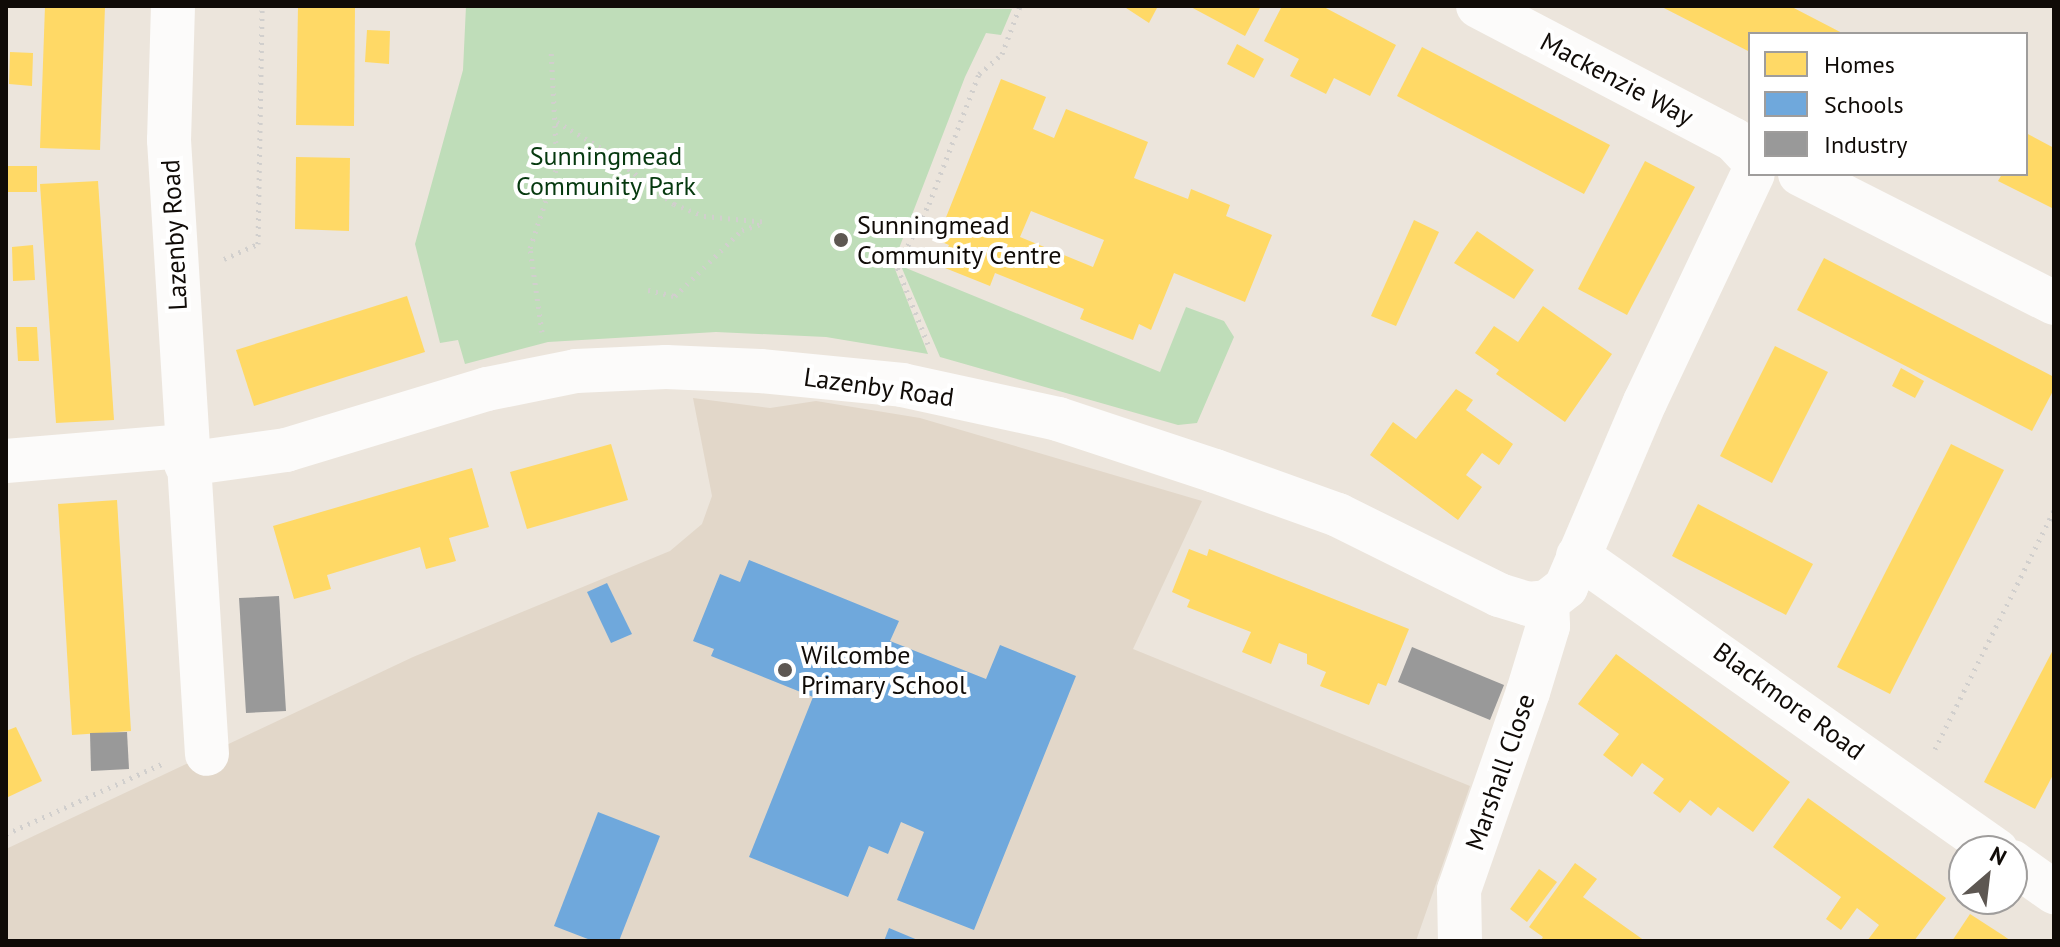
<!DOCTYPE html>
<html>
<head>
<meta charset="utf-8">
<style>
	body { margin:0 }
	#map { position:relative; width:2060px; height:947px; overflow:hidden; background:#ece5dc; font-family:"PT Sans",sans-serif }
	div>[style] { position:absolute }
	.education>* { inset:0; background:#e2d7c9 }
	.green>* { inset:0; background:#bfddb9 }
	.homes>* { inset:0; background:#ffd966 }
	.schools>* { inset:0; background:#6fa8dc }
	.industry>* { inset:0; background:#999 }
	.path>* { height:5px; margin-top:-2.5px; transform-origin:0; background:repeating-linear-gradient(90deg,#d1cfcd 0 2px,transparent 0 8px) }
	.minor>* { height:44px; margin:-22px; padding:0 22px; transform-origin:22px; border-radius:22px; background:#fcfbfa }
	.dots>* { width:22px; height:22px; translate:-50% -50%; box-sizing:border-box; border:4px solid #fff; border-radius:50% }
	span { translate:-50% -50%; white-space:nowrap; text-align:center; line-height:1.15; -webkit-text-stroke:8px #fff; paint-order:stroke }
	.street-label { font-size:26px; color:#100b07 }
	.park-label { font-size:26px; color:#06390f }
	.poi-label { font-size:26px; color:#100b07 }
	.left { translate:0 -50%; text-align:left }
	.frame { position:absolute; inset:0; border:8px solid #100b07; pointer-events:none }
	.legend { position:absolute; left:1748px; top:32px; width:280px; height:144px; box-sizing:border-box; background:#fff; border:2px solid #9f9d9c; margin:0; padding:10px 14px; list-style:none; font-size:24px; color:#100b07 }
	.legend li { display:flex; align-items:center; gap:16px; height:40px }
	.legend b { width:40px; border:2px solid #9f9d9c }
	.north { position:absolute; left:1948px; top:835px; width:80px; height:80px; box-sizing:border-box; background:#fff; border:2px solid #9f9d9c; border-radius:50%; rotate:28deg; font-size:22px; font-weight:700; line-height:32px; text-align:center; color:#100b07 }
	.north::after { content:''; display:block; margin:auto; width:28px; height:36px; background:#5d5752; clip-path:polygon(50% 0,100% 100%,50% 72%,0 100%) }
</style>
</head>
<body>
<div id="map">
	<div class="education">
		<i style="clip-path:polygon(693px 398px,770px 408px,816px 401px,920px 418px,1202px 501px,1133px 649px,1470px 786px,1416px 941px,6px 941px,6px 849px,413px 657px,670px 551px,702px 524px,712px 496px)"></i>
	</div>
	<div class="green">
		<i style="clip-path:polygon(466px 6px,1012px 9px,1001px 35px,986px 33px,965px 77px,893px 264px,928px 354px,826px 337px,716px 332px,548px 342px,465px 364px,458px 340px,440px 343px,415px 244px,463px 70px)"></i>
		<i style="clip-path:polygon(901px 266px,1160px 372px,1186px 307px,1224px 321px,1234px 337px,1197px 423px,1178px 425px,940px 357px)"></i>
	</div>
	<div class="homes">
		<i style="clip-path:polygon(45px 6px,105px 6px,100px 150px,40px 148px)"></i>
		<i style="clip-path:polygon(298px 6px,355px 6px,354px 126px,296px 125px)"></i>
		<i style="clip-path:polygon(1123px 6px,1158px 6px,1149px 23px)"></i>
		<i style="clip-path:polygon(1189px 6px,1261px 6px,1245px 36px)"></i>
		<i style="clip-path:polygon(1282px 6px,1322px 6px,1396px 45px,1370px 96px,1334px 78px,1326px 94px,1290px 76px,1299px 59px,1264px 41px)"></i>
		<i style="clip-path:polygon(1660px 6px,1790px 6px,1844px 34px,1750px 34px,1750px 52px)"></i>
		<i style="clip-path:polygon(367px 30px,390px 31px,389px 64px,365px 62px)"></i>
		<i style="clip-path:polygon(1237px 44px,1264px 59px,1254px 78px,1227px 64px)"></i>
		<i style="clip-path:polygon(1422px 47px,1610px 145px,1584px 194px,1397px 96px)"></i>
		<i style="clip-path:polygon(10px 52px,33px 53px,32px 86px,9px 84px)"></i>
		<i style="clip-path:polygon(evenodd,1001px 79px,1046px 97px,1033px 129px,1054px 138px,1066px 109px,1148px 142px,1134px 178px,1188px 199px,1191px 189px,1230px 205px,1226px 216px,1272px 235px,1245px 302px,1174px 273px,1151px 330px,1139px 324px,1133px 340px,1080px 319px,1084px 309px,995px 273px,990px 286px,940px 266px,949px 245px,937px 240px,1001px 79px,1031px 211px,1104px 240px,1093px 267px,1020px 237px,1031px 211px)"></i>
		<i style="clip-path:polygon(2026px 133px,2054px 148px,2054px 209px,1998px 181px,2002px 174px,2026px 174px)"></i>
		<i style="clip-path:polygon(296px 157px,350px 158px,349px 231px,295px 229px)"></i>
		<i style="clip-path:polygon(1645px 161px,1695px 187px,1627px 315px,1578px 289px)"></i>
		<i style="clip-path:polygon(6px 166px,37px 166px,37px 192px,6px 192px)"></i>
		<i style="clip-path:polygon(98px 181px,114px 420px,56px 423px,40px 184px)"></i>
		<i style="clip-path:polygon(1414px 220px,1439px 232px,1396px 326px,1371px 316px)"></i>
		<i style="clip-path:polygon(1477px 231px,1534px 270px,1514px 299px,1454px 263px)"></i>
		<i style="clip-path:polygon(33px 245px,35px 280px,13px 281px,12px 247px)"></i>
		<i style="clip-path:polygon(1824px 258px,2054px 377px,2054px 389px,2032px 431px,1797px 310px)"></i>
		<i style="clip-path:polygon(407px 296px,425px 352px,254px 406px,236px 350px)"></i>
		<i style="clip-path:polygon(1543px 306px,1612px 354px,1565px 422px,1496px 374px,1499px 370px,1475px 353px,1494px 326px,1518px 342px)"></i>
		<i style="clip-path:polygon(16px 327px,37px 327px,39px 361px,18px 361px)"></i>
		<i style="clip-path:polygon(1775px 346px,1828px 372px,1772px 483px,1720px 456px)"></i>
		<i style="clip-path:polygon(1901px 368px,1924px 381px,1915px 398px,1892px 386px)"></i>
		<i style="clip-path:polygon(1456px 389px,1473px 400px,1466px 410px,1513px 444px,1499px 465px,1482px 453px,1466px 475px,1482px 487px,1458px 520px,1370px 455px,1393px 422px,1416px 439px)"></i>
		<i style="clip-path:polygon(611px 444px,628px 500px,527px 529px,510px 472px)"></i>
		<i style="clip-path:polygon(1951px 444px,2004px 470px,1890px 694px,1837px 667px)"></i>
		<i style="clip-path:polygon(472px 468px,489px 527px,449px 538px,456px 561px,426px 569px,420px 547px,327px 575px,331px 589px,294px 599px,273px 526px)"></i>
		<i style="clip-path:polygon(117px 500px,131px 731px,72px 735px,58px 504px)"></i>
		<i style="clip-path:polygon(1698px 504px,1813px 564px,1786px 615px,1672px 556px)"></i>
		<i style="clip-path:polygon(1189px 549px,1207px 556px,1209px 549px,1409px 629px,1386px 686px,1378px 683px,1369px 705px,1320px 686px,1326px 672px,1307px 664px,1307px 654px,1279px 643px,1271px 664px,1242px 652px,1251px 632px,1187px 607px,1190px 600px,1172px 592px)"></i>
		<i style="clip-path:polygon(2054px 648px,2054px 773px,2035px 809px,1984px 782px)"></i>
		<i style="clip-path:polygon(1616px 654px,1790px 782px,1753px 832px,1718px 807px,1711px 816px,1690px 800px,1680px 813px,1653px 793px,1664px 779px,1642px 763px,1632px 777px,1603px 755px,1619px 734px,1578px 704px)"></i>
		<i style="clip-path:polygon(16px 727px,42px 781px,6px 798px,6px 731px)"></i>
		<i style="clip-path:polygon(1808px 798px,1946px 898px,1914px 941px,1867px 941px,1879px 925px,1857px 908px,1841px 930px,1826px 919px,1841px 897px,1773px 847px)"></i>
		<i style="clip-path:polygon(1575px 863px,1597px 879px,1583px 897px,1645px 941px,1540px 941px,1543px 937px,1529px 927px)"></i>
		<i style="clip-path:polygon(1539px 869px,1557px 882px,1527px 922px,1510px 909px)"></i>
		<i style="clip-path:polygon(1970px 914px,2004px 936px,2011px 941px,1952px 941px)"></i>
	</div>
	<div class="schools">
		<i style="clip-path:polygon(749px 560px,899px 621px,890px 641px,986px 679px,1000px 645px,1076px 676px,974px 930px,897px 900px,924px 832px,901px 822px,888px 854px,869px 846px,848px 897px,749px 857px,813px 697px,711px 656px,714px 649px,693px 641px,720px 574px,740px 582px)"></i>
		<i style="clip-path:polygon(607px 583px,632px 634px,611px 643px,587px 592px)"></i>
		<i style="clip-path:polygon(598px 812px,660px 836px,619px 941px,593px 941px,554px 926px)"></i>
		<i style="clip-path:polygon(889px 928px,920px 941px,884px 941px)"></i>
	</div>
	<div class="industry">
		<i style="clip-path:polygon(279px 596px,286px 711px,246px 713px,239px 598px)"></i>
		<i style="clip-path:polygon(1412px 647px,1504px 685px,1490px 720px,1398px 682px)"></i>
		<i style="clip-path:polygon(127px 732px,129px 769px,91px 771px,90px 733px)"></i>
	</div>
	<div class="path">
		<i style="left:557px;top:122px;width:53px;rotate:30.4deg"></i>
		<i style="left:603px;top:149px;width:90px;rotate:37.8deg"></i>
		<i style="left:674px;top:204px;width:32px;rotate:22deg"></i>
		<i style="left:704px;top:216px;width:62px;rotate:5.5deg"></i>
		<i style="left:224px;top:259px;width:37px;rotate:-24deg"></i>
		<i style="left:258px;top:244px;width:238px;rotate:-89deg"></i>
		<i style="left:648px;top:290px;width:28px;rotate:13deg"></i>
		<i style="left:675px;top:296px;width:94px;rotate:-44.6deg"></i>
		<i style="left:742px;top:230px;width:20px;rotate:-18deg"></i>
		<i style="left:542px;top:332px;width:85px;rotate:-98.1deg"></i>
		<i style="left:530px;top:248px;width:85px;rotate:-71.6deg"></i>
		<i style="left:557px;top:167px;width:119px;rotate:-92.9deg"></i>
		<i style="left:928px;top:344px;width:83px;rotate:-111.9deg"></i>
		<i style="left:897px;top:267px;width:71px;rotate:-63.1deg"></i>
		<i style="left:929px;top:204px;width:139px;rotate:-69deg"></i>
		<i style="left:979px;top:74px;width:30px;rotate:-41deg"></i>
		<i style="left:1002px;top:54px;width:51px;rotate:-69.4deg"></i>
		<i style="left:1935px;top:749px;width:267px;rotate:-63.5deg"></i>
		<i style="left:6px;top:834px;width:171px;rotate:-24.2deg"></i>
	</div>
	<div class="minor">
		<i style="left:173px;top:6px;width:134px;rotate:91.7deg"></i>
		<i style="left:169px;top:140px;width:615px;rotate:86.46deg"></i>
		<i style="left:1478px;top:6px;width:289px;rotate:27.6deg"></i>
		<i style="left:1734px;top:140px;width:23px;rotate:47deg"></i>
		<i style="left:1800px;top:174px;width:285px;rotate:26.9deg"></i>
		<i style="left:6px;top:461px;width:180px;rotate:-4.8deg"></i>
		<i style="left:186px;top:464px;width:101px;rotate:-8deg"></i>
		<i style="left:286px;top:450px;width:210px;rotate:-16.9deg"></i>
		<i style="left:487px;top:389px;width:91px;rotate:-11.4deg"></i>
		<i style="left:576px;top:371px;width:90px;rotate:-2.5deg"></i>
		<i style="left:666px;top:367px;width:94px;rotate:2.4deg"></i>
		<i style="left:760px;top:371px;width:143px;rotate:5.6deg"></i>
		<i style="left:902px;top:385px;width:160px;rotate:12.3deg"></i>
		<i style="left:1058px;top:419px;width:165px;rotate:18.3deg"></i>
		<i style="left:1215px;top:471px;width:131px;rotate:19.7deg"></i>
		<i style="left:1338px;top:515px;width:180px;rotate:26.4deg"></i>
		<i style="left:1499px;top:595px;width:30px;rotate:17deg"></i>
		<i style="left:1528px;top:604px;width:19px;rotate:-6deg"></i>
		<i style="left:1547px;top:602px;width:24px;rotate:-38deg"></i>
		<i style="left:1566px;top:587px;width:201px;rotate:-66.9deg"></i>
		<i style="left:1645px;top:402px;width:252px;rotate:-64.7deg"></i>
		<i style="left:1578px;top:556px;width:512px;rotate:35.15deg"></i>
		<i style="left:2012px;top:862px;width:52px;rotate:35.5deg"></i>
		<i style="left:1460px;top:941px;width:51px;rotate:-91.1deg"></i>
		<i style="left:1459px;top:890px;width:210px;rotate:-70.8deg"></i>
		<i style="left:1528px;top:692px;width:69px;rotate:-73.1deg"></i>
		<i style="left:1548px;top:626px;width:24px;rotate:-92deg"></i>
	</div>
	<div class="dots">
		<i style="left:841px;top:240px;background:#5d5752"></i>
		<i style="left:785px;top:670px;background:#5d5752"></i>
	</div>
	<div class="street-label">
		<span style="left:1617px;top:79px;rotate:28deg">Mackenzie Way</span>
		<span style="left:174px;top:235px;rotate:-93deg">Lazenby Road</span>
		<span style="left:879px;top:387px;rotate:8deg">Lazenby Road</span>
		<span style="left:1789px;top:701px;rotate:36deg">Blackmore Road</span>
		<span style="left:1500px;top:772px;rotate:-71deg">Marshall Close</span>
	</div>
	<div class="park-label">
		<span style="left:606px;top:171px">Sunningmead<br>Community Park</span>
	</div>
	<div class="poi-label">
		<span class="left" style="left:857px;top:240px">Sunningmead<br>Community Centre</span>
		<span class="left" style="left:801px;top:670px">Wilcombe<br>Primary School</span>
	</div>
	<div class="frame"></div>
	<ul class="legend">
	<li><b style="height:22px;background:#ffd966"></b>Homes</li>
	<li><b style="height:22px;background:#6fa8dc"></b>Schools</li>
	<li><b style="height:22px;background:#999"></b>Industry</li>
	</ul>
	<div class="north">N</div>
</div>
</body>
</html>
